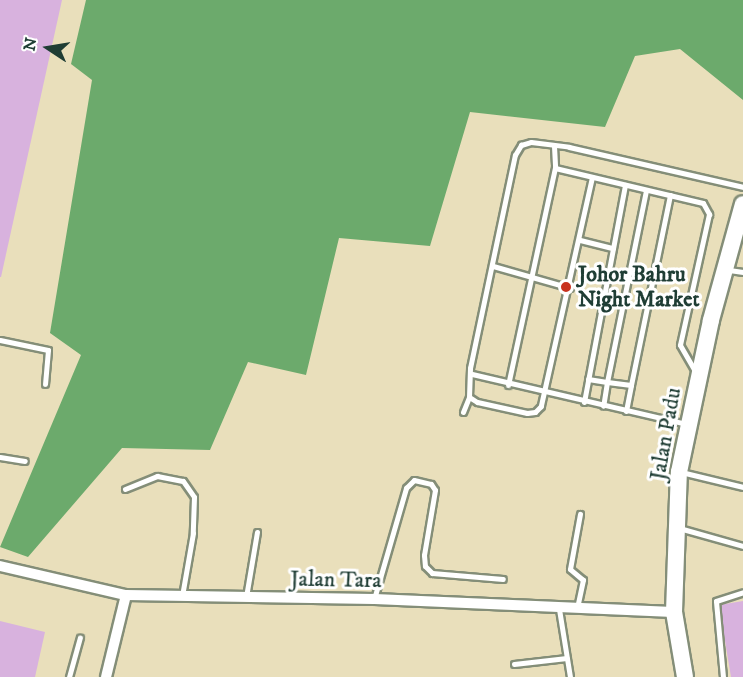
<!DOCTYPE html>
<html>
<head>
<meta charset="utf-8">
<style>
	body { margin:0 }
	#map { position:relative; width:743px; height:677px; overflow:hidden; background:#e9dfbb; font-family:"IM FELL DW Pica",serif }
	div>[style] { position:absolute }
	.forest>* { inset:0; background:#6caa6c }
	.building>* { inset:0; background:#d8b2de }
	.roads { filter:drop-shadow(2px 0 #848e78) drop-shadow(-2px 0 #848e78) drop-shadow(0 2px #848e78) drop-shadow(0 -2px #848e78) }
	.lane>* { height:5px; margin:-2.5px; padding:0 2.5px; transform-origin:2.5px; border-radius:2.5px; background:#fff }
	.street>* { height:10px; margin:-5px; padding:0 5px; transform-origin:5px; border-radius:5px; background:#fff }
	.secondary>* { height:16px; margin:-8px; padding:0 8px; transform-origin:8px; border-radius:8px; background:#fff }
	.dots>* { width:16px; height:16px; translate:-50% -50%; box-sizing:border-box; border:3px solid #fff; border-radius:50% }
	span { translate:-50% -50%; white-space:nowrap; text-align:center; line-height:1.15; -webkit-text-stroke:6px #fff; paint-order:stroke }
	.poi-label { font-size:22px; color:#1f3d34; font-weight:700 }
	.left { translate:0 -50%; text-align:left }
	.street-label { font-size:22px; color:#1f3d34 }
	.north { position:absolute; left:18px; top:18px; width:60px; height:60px; -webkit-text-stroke:4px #fff; paint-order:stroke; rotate:282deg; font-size:16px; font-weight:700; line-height:24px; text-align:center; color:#1f3d34 }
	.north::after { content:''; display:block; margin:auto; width:21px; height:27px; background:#1f3d34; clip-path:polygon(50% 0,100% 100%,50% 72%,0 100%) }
</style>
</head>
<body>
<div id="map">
	<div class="forest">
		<i style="clip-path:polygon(86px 0,743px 0,743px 100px,680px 49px,635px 56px,605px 127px,470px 112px,430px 246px,339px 238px,306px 375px,248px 362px,210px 450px,122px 448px,28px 557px,0 547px,81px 355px,50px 333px,92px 80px,71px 64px)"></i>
	</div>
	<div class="building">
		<i style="clip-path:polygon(0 0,62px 0,1px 277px,0 277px)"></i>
		<i style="clip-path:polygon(743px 601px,743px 677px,731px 677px,719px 605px)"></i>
		<i style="clip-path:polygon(0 621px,45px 632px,35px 677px,0 677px)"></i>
	</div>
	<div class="roads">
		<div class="lane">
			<i style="left:554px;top:146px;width:22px;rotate:87deg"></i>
			<i style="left:555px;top:168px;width:152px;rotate:13.3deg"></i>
			<i style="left:703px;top:203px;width:13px;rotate:61deg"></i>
			<i style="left:709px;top:214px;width:134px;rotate:102.5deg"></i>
			<i style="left:680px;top:345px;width:30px;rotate:60deg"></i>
			<i style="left:592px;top:177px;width:235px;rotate:102.6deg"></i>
			<i style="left:541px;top:406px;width:8px;rotate:135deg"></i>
			<i style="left:535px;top:412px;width:8px;rotate:173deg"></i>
			<i style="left:527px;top:413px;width:51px;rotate:-167.6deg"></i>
			<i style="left:477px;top:402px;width:9px;rotate:-148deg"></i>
			<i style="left:469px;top:397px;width:29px;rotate:-88deg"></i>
			<i style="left:470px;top:368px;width:218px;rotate:-78.1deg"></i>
			<i style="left:515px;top:155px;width:12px;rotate:-59deg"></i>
			<i style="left:521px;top:145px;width:10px;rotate:-17deg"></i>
			<i style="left:531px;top:142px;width:38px;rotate:7deg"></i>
			<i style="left:569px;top:147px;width:179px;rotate:12.9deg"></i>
			<i style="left:580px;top:240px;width:34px;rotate:14deg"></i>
			<i style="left:493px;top:266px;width:80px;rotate:15.9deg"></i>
			<i style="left:729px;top:270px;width:14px;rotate:8deg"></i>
			<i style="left:0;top:340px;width:49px;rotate:11.8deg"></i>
			<i style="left:48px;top:350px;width:34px;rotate:95deg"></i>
			<i style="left:472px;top:374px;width:221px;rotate:13.1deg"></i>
			<i style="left:588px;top:379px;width:19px;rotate:9deg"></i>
			<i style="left:607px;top:382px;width:24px;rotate:99deg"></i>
			<i style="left:508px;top:385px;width:222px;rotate:-77.8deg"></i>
			<i style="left:631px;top:385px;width:194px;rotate:-78.4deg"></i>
			<i style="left:584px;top:402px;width:221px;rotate:-79.3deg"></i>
			<i style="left:626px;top:411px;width:26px;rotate:-79deg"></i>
			<i style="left:631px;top:385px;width:24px;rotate:-173deg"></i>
			<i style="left:607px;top:382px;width:196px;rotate:-78.5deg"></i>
			<i style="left:463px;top:412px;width:16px;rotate:-68deg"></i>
			<i style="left:0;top:457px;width:25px;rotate:9deg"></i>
			<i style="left:681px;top:472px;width:64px;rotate:13.6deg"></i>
			<i style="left:125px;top:489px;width:35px;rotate:-22deg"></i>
			<i style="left:157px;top:476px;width:26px;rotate:11deg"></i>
			<i style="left:183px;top:481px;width:19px;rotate:55deg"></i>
			<i style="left:194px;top:497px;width:36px;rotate:92deg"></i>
			<i style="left:193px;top:533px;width:64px;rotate:99.9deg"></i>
			<i style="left:679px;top:528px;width:66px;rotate:15.7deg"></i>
			<i style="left:246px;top:597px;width:66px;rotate:-80.4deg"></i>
			<i style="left:374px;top:599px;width:116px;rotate:-73.9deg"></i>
			<i style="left:406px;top:488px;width:11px;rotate:-45deg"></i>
			<i style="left:414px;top:480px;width:17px;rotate:13deg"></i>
			<i style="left:431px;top:484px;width:7px;rotate:56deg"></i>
			<i style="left:435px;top:490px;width:66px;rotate:99.6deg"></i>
			<i style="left:424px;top:555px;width:11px;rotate:85deg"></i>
			<i style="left:425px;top:566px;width:10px;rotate:45deg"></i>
			<i style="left:432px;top:573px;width:71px;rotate:4.8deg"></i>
			<i style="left:577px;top:608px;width:29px;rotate:-78deg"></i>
			<i style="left:583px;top:580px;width:17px;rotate:-140deg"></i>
			<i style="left:570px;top:569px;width:56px;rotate:-79.7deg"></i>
			<i style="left:559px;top:609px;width:69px;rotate:80.8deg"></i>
			<i style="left:514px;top:664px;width:53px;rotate:-6.5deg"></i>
			<i style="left:69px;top:677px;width:41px;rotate:-74.6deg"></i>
			<i style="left:723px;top:677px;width:76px;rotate:-95.3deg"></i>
			<i style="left:716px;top:601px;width:28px;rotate:-18deg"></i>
		</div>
		<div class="street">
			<i style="left:0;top:566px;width:129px;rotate:13deg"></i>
			<i style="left:126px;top:595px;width:248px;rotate:0.9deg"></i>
			<i style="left:374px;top:599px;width:300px;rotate:2.5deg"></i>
			<i style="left:106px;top:677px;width:84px;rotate:-76.3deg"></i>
		</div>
		<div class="secondary">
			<i style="left:685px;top:677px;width:66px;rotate:-99.6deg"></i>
			<i style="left:674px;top:612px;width:140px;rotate:-88deg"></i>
			<i style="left:679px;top:472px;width:155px;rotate:-78.1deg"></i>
			<i style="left:711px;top:320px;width:120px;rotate:-74.6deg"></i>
		</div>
	</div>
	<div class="dots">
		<i style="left:566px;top:287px;background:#c8321e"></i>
	</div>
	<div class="poi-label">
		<span class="left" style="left:578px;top:287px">Johor Bahru<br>Night Market</span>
	</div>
	<div class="street-label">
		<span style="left:666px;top:434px;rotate:-80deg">Jalan Padu</span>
		<span style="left:336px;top:580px;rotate:1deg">Jalan Tara</span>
	</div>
	<div class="north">N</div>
</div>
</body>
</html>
